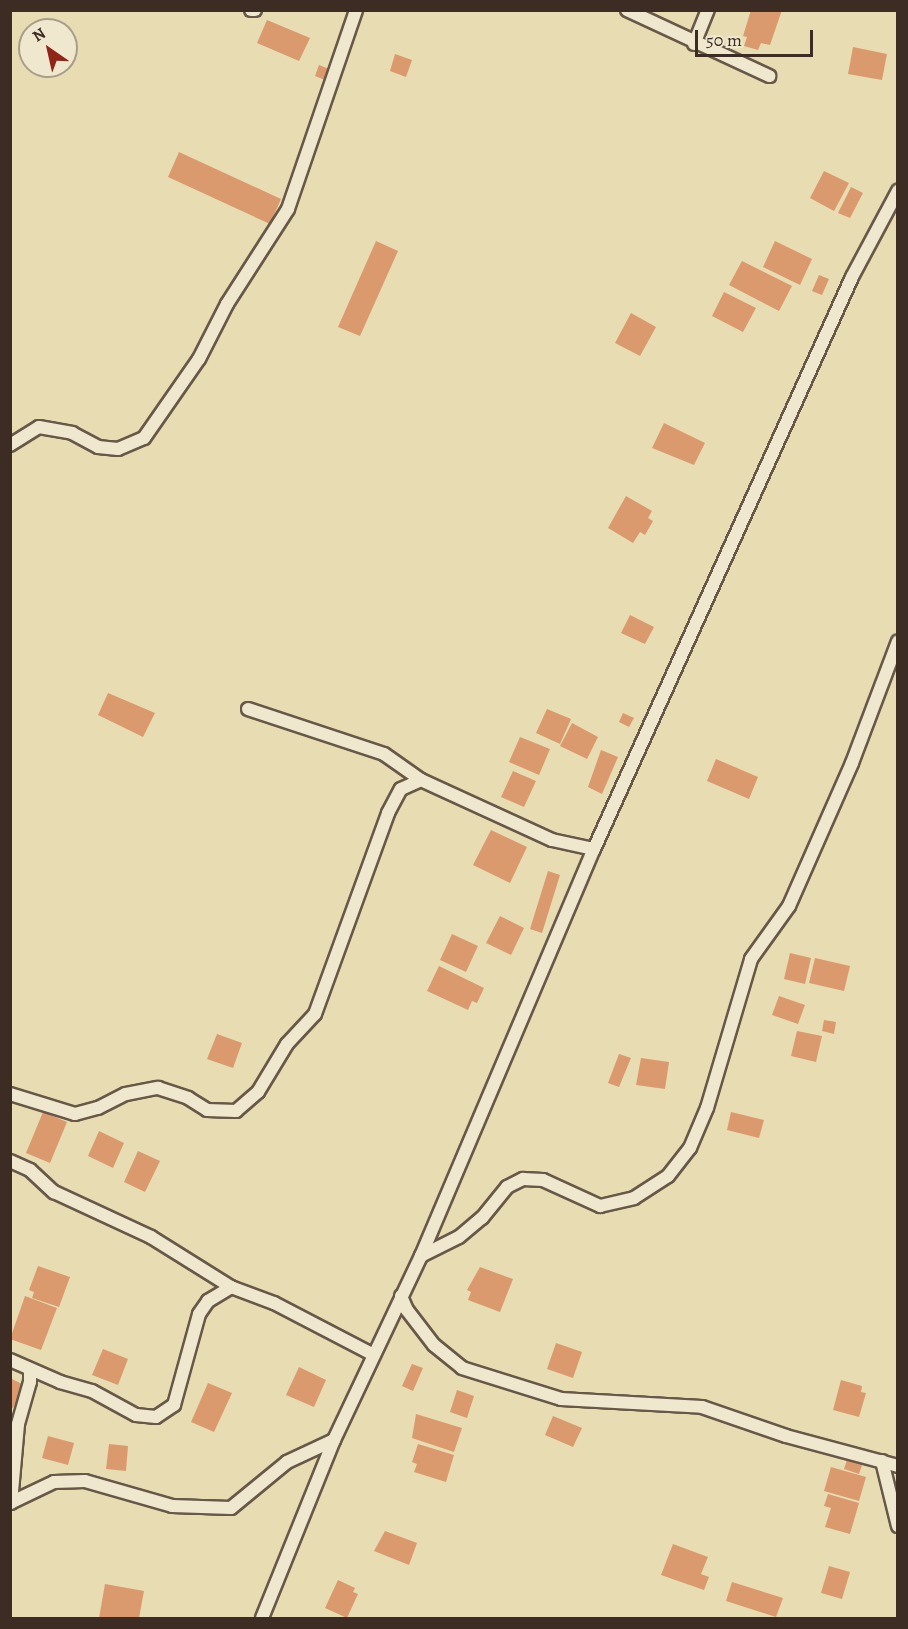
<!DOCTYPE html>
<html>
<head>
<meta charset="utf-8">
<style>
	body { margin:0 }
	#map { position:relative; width:908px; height:1629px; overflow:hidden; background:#e8dcb3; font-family:Alegreya,serif }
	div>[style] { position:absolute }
	.building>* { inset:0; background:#da9a6e }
	.roads { filter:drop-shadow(2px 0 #675848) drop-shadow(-2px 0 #675848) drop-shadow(0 2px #675848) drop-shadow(0 -2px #675848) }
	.street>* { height:12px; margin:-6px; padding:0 6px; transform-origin:6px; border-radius:6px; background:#f0e8ce }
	span { translate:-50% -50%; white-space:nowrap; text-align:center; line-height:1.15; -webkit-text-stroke:4.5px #f0e8ce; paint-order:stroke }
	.frame { position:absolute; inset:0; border:12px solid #3c2c24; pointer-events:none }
	.north { position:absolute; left:18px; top:18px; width:60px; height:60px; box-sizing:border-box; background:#f0e8ce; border:2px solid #a89d8a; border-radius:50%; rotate:326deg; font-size:16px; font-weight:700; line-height:24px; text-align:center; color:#3c2c24 }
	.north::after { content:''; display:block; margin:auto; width:21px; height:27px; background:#8f2418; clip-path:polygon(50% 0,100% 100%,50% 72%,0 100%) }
	.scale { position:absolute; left:695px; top:30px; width:118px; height:27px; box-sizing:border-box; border:3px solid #3c2c24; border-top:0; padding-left:8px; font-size:18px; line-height:21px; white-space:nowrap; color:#3c2c24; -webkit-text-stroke:4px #f0e8ce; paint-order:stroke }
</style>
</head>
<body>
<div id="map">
	<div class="building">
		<i style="clip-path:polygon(751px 10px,782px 10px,770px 45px,761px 43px,758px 50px,744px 46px,747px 37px,743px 36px)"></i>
		<i style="clip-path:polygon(267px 20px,310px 38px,299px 61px,257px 43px)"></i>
		<i style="clip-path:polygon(853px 47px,887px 54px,882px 80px,848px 74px)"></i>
		<i style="clip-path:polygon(395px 54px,412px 60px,406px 77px,390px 71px)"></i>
		<i style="clip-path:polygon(319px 65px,329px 69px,325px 80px,315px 76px)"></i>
		<i style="clip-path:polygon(179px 152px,281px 199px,270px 224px,168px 177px)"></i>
		<i style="clip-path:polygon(824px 171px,849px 183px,834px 211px,810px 198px)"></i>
		<i style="clip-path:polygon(851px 187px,863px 193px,850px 218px,838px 213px)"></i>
		<i style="clip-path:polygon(376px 241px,398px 251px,360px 336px,338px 327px)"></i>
		<i style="clip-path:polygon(775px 241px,812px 259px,800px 285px,763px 267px)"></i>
		<i style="clip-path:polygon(742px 261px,792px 286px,779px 311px,729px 285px)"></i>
		<i style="clip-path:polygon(819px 275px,829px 279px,822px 295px,812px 291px)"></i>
		<i style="clip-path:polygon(724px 292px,756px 308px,743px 332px,712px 316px)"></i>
		<i style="clip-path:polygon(631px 313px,656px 327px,640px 356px,615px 343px)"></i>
		<i style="clip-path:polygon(664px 423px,705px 443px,694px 465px,652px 448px)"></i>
		<i style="clip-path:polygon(626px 496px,652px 511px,648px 518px,653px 521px,645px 535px,640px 532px,633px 543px,608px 528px)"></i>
		<i style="clip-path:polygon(630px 615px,654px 627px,645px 644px,621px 633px)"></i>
		<i style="clip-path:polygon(108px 693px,155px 713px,143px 737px,98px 715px)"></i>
		<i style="clip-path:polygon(547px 709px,571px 719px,560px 744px,536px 733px)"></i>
		<i style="clip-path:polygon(623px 713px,634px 718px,629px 727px,619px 722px)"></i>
		<i style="clip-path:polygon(572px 723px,598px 737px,587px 759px,560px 746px)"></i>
		<i style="clip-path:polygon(520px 737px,550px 749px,539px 775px,509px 762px)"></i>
		<i style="clip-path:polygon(601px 750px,618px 757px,602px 794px,588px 787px)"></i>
		<i style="clip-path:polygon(716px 759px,758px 777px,749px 799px,707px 781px)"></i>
		<i style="clip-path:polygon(513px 771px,536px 781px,524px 807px,501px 797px)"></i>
		<i style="clip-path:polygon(491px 830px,527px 847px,510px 883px,473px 865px)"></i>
		<i style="clip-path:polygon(548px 871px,560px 875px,542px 933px,530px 929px)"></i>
		<i style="clip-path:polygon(500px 916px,524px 928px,511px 955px,486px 943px)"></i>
		<i style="clip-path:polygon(452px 934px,478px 946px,466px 972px,440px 960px)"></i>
		<i style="clip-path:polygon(790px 953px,811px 958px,805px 984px,784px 979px)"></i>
		<i style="clip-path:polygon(815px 958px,850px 966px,844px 991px,809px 983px)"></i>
		<i style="clip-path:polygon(439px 966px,484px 988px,477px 1003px,472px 1001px,468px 1010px,427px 991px)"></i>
		<i style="clip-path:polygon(779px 996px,805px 1005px,798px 1024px,772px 1015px)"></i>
		<i style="clip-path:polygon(824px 1020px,836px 1022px,834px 1034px,822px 1031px)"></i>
		<i style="clip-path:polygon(797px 1031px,822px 1036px,816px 1062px,791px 1056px)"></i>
		<i style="clip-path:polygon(217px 1034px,242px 1043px,233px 1068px,207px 1059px)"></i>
		<i style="clip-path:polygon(619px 1054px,631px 1058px,619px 1087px,608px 1083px)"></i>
		<i style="clip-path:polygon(641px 1058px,669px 1062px,665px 1089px,636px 1085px)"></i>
		<i style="clip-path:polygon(43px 1112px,67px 1122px,50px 1163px,26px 1153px)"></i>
		<i style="clip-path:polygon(731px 1112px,764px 1120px,759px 1138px,727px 1130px)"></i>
		<i style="clip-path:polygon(99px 1131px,124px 1143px,113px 1168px,88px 1156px)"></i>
		<i style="clip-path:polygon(138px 1151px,160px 1161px,145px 1192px,124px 1182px)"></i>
		<i style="clip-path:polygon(38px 1266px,70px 1277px,59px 1307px,32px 1298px,34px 1292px,29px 1290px)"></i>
		<i style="clip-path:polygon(480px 1267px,513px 1279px,500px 1312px,468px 1300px,471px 1292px,467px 1290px)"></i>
		<i style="clip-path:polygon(25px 1296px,57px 1308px,41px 1350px,10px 1339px)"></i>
		<i style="clip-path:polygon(556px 1343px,582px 1352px,573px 1378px,547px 1369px)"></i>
		<i style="clip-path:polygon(103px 1349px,128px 1359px,118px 1385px,92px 1375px)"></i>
		<i style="clip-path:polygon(412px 1364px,423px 1368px,413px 1391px,402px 1386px)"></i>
		<i style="clip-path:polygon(299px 1367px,326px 1380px,314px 1407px,286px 1395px)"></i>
		<i style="clip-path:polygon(10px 1378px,24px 1385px,13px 1408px,10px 1407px)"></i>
		<i style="clip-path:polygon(841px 1380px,862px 1386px,861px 1392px,866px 1393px,859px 1417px,833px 1410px)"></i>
		<i style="clip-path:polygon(208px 1383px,232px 1393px,214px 1432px,191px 1422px)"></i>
		<i style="clip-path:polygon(457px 1390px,474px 1396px,467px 1418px,450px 1412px)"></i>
		<i style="clip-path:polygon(416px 1414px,462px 1428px,454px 1452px,412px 1438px)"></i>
		<i style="clip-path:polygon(553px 1416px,582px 1428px,573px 1447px,545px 1435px)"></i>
		<i style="clip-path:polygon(48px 1436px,74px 1443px,68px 1465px,42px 1458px)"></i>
		<i style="clip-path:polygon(109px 1444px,128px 1446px,126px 1471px,106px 1469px)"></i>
		<i style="clip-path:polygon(418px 1444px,454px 1455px,446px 1482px,414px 1472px,417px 1464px,412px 1462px)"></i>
		<i style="clip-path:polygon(847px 1460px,862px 1465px,859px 1474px,844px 1469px)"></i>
		<i style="clip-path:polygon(831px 1467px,866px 1477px,859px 1501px,824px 1491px)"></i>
		<i style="clip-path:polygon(828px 1494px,859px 1503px,850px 1534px,825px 1527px,831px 1508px,824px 1506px)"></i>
		<i style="clip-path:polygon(385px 1531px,417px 1543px,409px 1565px,374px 1551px)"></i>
		<i style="clip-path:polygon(673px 1544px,708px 1557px,701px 1574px,709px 1577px,704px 1590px,661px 1575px)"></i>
		<i style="clip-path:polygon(829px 1566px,850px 1572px,842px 1599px,821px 1593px)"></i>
		<i style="clip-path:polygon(338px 1580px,355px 1588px,353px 1592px,358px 1594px,347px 1618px,325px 1608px)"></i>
		<i style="clip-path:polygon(732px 1582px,783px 1598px,776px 1617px,726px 1601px)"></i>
		<i style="clip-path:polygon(105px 1584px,144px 1591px,139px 1618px,99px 1618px)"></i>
	</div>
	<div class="roads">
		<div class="street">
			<i style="left:251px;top:10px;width:4px"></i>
			<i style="left:627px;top:10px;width:157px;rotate:24.9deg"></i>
			<i style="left:694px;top:44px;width:37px;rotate:-68deg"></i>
			<i style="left:10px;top:445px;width:34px;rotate:-32deg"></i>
			<i style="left:39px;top:427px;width:34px;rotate:10deg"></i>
			<i style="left:72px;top:433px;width:30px;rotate:28deg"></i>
			<i style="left:98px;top:447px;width:20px;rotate:6deg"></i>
			<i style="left:118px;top:449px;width:28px;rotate:-23deg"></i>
			<i style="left:144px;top:438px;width:96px;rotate:-55.2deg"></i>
			<i style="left:199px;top:359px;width:62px;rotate:-63deg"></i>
			<i style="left:227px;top:304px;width:113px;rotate:-57.3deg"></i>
			<i style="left:288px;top:209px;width:210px;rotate:-71.1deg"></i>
			<i style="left:248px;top:709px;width:143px;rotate:18.3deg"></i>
			<i style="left:384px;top:754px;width:45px;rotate:35.1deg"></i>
			<i style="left:10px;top:1094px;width:68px;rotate:17.1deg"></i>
			<i style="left:75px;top:1114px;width:24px;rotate:-15deg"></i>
			<i style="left:98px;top:1108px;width:31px;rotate:-27deg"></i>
			<i style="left:126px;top:1094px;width:33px;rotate:-11deg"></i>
			<i style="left:158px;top:1088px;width:32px;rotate:18deg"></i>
			<i style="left:188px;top:1098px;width:22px;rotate:32deg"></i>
			<i style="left:207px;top:1110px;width:29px;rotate:2deg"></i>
			<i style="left:236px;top:1111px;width:29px;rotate:-41deg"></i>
			<i style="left:258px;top:1092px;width:56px;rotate:-58.9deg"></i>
			<i style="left:287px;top:1044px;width:41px;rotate:-47deg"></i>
			<i style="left:315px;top:1014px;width:214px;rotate:-70deg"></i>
			<i style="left:388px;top:813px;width:27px;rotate:-62deg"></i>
			<i style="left:401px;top:789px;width:22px;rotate:-24deg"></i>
			<i style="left:421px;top:780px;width:144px;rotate:24.6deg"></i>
			<i style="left:552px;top:840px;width:43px;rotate:12.1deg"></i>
			<i style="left:10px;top:1161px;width:22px;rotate:24deg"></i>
			<i style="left:30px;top:1170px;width:33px;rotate:43deg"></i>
			<i style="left:54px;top:1192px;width:107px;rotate:24.9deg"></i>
			<i style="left:151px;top:1237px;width:94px;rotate:32deg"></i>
			<i style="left:421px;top:1256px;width:42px;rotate:-26.6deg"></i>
			<i style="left:459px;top:1237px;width:30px;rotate:-40deg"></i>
			<i style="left:482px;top:1218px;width:40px;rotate:-51deg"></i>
			<i style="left:507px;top:1187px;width:18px;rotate:-27deg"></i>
			<i style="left:523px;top:1179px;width:20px;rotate:3deg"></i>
			<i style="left:543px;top:1180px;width:63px;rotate:24.5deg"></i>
			<i style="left:600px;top:1206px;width:35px;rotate:-13deg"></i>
			<i style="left:634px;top:1198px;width:40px;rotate:-32.9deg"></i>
			<i style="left:668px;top:1176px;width:36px;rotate:-52deg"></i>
			<i style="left:690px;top:1148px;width:43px;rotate:-67deg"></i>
			<i style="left:707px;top:1108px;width:155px;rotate:-73.5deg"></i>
			<i style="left:751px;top:959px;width:65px;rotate:-54.4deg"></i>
			<i style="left:789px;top:906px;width:156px;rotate:-66.2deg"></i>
			<i style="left:852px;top:763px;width:130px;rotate:-69.3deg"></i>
			<i style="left:401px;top:1296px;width:15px;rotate:67deg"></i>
			<i style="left:407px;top:1310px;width:44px;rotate:52.4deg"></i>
			<i style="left:434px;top:1345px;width:36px;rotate:39deg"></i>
			<i style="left:462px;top:1368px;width:104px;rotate:17.4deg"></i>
			<i style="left:561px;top:1399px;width:141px;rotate:3.2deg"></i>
			<i style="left:702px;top:1407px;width:89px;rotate:19deg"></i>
			<i style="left:786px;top:1436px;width:116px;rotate:15deg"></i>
			<i style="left:10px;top:1360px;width:55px;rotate:23.7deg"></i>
			<i style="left:60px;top:1382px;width:33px;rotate:16deg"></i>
			<i style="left:92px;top:1391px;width:50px;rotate:28.6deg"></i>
			<i style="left:136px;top:1415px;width:20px;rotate:6deg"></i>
			<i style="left:156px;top:1417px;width:22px;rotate:-34deg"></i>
			<i style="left:174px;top:1405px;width:94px;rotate:-74.6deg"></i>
			<i style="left:199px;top:1314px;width:16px;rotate:-55deg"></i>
			<i style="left:208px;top:1301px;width:27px;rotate:-31deg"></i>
			<i style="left:231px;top:1287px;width:46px;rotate:20.4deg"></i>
			<i style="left:274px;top:1303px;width:110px;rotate:27.5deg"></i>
			<i style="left:882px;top:1461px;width:67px;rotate:76.2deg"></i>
			<i style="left:10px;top:1503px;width:49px;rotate:-25.5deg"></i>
			<i style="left:54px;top:1482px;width:31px;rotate:-2deg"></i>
			<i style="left:85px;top:1481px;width:91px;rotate:16deg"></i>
			<i style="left:172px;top:1506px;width:59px;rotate:1.9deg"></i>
			<i style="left:231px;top:1508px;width:72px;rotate:-39.4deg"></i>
			<i style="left:287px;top:1462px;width:52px;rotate:-25.1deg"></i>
			<i style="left:11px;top:1503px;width:79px;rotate:-84.9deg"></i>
			<i style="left:18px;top:1424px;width:44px;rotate:-74.1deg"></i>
			<i style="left:30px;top:1382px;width:12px;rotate:-90deg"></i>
			<i style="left:262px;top:1618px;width:192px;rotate:-68deg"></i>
			<i style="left:334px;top:1440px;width:204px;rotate:-64.7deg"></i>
			<i style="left:421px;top:1256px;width:442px;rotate:-67deg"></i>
			<i style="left:594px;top:849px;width:627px;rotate:-65.72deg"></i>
			<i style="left:852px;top:277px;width:98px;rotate:-61.9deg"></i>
		</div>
	</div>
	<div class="frame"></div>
	<div class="north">N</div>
	<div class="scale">50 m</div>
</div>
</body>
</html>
